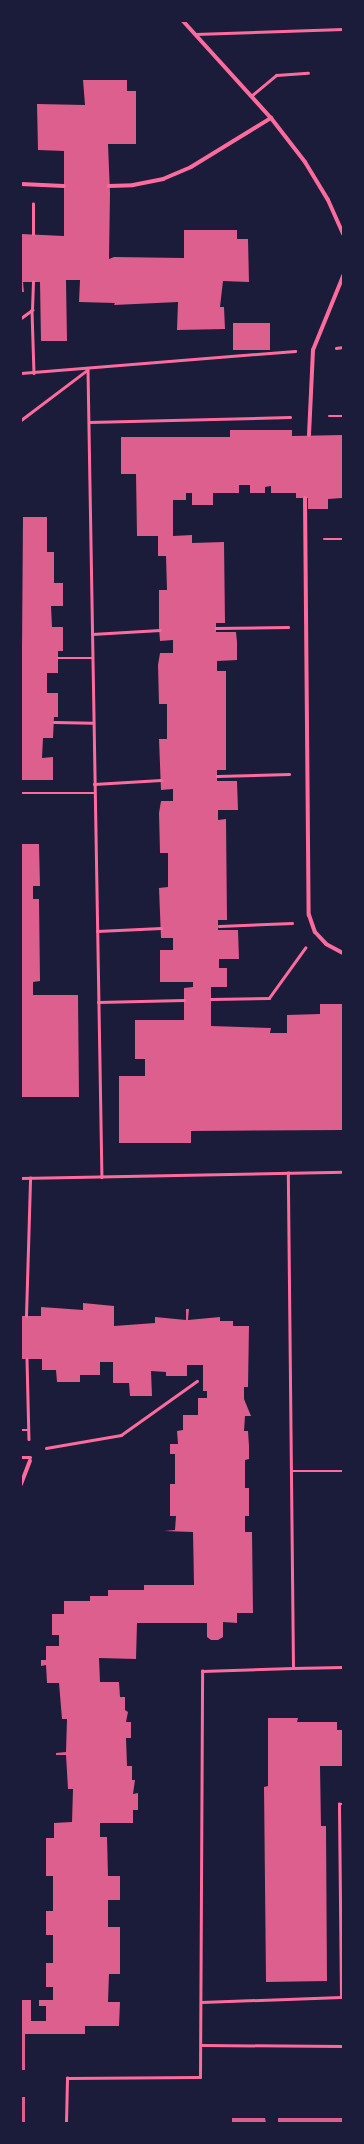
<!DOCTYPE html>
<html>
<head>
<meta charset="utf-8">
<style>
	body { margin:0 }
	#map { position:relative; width:364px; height:2144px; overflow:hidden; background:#1b1b3a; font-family:"Fira Sans Condensed",sans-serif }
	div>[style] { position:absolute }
	.building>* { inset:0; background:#dd5f8e }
	.path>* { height:2.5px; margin:-1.25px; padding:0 1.25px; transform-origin:1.25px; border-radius:1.25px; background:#ff6b9d }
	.service>* { height:3px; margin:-1.5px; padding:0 1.5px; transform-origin:1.5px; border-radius:1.5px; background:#ff6b9d }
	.minor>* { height:4px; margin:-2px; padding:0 2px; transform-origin:2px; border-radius:2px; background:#ff6b9d }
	span { translate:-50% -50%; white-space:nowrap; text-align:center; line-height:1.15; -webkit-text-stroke:4px #1b1b3a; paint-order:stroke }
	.frame { position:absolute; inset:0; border:22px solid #1b1b3a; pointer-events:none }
</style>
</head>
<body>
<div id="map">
	<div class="building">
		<i style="clip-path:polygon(83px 80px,127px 80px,127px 91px,136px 91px,136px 144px,108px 144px,110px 193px,109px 259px,114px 257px,184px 258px,184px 230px,237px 230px,237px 239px,248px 239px,249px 282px,223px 281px,220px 307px,224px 307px,225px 329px,177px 330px,178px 302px,114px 305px,115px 303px,79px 302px,80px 280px,66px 280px,67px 341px,41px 341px,40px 282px,23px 282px,24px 292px,21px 292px,21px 234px,64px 236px,64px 151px,38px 150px,37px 104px,85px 105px)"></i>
		<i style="clip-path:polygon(233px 323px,270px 323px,270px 350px,233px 350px)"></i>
		<i style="clip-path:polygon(230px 430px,292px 430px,292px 436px,343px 435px,343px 491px,342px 498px,328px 499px,328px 509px,308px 509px,308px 498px,296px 498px,296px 493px,271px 493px,271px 486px,265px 487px,265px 493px,250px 493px,250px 485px,239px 485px,239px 493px,213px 493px,213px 505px,192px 505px,192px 493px,186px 493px,186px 500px,173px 500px,173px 536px,192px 535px,192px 543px,224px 542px,225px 623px,216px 623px,216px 632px,236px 632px,237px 642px,237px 660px,217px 661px,217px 671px,226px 671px,226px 770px,217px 770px,217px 781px,237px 781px,238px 810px,218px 810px,218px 820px,226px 819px,227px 920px,218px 920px,218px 930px,238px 930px,239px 959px,219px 959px,219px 968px,227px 968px,227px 987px,211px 987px,211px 1026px,271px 1028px,270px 1033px,287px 1033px,287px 1015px,320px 1014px,320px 1004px,343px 1004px,343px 1130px,191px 1131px,191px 1143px,119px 1143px,119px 1076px,145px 1076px,145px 1059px,135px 1059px,135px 1020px,184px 1020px,184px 988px,193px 987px,193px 982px,160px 982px,160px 950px,173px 950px,173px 938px,161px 938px,159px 888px,168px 887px,168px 853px,160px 853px,159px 813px,161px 801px,173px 801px,173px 789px,161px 790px,159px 739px,167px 739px,167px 704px,159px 704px,158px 665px,160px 653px,173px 653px,173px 640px,160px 641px,159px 628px,159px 590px,167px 590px,166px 556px,158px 556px,158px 536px,137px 536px,136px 474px,121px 474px,121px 437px,230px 437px)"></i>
		<i style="clip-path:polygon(23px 517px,47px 517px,47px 552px,54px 552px,54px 583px,63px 583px,63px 606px,51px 606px,52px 627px,63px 627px,63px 651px,58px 651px,58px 673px,47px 673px,47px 693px,58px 693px,58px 717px,54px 717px,53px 738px,43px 738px,42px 758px,53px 757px,53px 780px,21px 780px)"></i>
		<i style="clip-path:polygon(21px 844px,39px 844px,40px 886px,33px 886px,33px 899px,39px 899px,40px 981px,33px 982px,33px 995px,78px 995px,79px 1097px,21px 1097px)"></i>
		<i style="clip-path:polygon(83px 1303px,114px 1306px,114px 1326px,155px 1323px,155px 1317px,186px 1320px,186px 1309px,189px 1309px,188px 1320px,220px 1317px,220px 1321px,233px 1321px,233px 1326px,249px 1326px,248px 1387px,244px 1387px,244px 1399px,251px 1416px,245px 1416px,244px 1431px,248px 1431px,249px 1446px,249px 1459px,245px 1460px,245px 1488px,249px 1488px,249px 1516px,245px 1516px,245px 1532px,252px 1532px,253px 1613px,237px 1613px,237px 1623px,223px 1622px,223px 1637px,218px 1640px,211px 1640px,207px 1637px,207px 1623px,137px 1623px,136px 1659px,99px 1658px,100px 1682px,119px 1682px,120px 1697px,125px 1697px,125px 1710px,128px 1712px,126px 1722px,131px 1722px,131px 1738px,126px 1738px,127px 1766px,132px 1766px,132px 1780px,135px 1780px,133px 1794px,138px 1793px,138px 1810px,133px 1810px,133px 1823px,100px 1823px,100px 1837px,107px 1837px,108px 1876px,120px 1876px,120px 1900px,108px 1900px,108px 1927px,120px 1927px,120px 1974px,109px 1974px,108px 2002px,120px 2002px,119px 2026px,85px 2026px,85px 2034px,25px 2034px,25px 2070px,21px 2070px,21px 2000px,31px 2000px,31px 2021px,46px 2021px,46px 2006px,39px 2006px,39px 2000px,53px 2000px,53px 1987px,46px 1987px,46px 1963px,53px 1963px,53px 1935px,46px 1935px,46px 1911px,53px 1911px,53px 1876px,46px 1876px,46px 1838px,54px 1838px,54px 1823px,72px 1822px,73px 1789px,68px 1789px,66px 1755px,56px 1755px,56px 1753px,66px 1752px,67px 1719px,62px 1719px,59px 1683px,47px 1683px,46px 1665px,41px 1666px,41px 1660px,46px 1660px,46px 1646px,59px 1646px,59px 1635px,52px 1635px,52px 1614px,64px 1614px,64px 1601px,90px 1601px,90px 1596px,108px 1596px,108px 1590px,144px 1590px,144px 1585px,194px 1585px,193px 1532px,164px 1531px,175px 1530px,176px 1516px,170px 1516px,170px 1484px,175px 1484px,175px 1454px,170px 1454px,170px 1444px,178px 1444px,177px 1431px,183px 1430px,183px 1415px,198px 1415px,198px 1398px,207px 1398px,207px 1391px,203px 1391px,203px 1365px,187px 1365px,187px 1376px,166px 1376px,166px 1372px,151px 1371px,152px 1396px,130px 1396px,129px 1383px,113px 1383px,113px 1362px,100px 1362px,100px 1375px,80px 1375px,80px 1382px,57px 1382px,56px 1370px,42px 1370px,42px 1359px,21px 1359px,21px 1316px,41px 1316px,41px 1307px,83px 1310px)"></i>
		<i style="clip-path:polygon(268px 1718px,298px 1718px,297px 1722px,337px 1722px,337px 1730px,343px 1730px,343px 1766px,320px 1766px,321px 1826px,326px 1826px,327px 1981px,266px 1982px,264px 1787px,268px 1786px)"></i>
		<i style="clip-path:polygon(21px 2097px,25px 2097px,25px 2123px,21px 2123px)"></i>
		<i style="clip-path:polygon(232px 2118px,265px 2118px,266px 2123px,232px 2123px)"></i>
		<i style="clip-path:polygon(278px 2118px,343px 2118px,342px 2123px,278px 2123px)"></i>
	</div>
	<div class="path">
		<i style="left:33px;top:234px;width:30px;rotate:-90deg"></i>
		<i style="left:32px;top:310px;width:63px;rotate:88.2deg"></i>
		<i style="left:21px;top:318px;width:14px;rotate:-36deg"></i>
		<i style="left:32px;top:310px;width:28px;rotate:-88deg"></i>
		<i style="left:336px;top:348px;width:7px;rotate:-8deg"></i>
		<i style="left:88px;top:370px;width:807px;rotate:89.01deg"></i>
		<i style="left:21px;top:373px;width:275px;rotate:-4.6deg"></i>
		<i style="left:329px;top:416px;width:14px"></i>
		<i style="left:21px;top:420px;width:83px;rotate:-37.1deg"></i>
		<i style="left:89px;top:422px;width:201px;rotate:-1.4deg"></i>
		<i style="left:324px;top:539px;width:19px"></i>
		<i style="left:216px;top:628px;width:72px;rotate:-0.8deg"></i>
		<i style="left:92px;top:634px;width:68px;rotate:-3.4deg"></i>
		<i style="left:58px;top:658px;width:34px"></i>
		<i style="left:54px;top:722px;width:39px;rotate:1deg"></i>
		<i style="left:217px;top:776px;width:72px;rotate:-1.6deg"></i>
		<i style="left:94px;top:784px;width:67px;rotate:-3.4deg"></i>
		<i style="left:21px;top:793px;width:73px"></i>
		<i style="left:219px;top:926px;width:73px;rotate:-2.4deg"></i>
		<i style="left:97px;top:931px;width:64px;rotate:-2.7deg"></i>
		<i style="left:211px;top:999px;width:58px;rotate:-1deg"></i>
		<i style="left:269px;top:998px;width:62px;rotate:-54.2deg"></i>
		<i style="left:98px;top:1002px;width:86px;rotate:-1.3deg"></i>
		<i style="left:21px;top:1178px;width:322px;rotate:-1.1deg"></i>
		<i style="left:26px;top:1316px;width:138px;rotate:-88.3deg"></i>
		<i style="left:27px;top:1359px;width:80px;rotate:88.6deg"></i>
		<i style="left:21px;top:1430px;width:8px"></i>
		<i style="left:46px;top:1448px;width:76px;rotate:-9.8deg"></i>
		<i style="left:121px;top:1435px;width:93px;rotate:-35.4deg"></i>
		<i style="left:292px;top:1471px;width:51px"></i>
		<i style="left:293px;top:1668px;width:50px;rotate:-1.1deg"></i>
		<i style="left:201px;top:2002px;width:140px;rotate:-2deg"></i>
		<i style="left:341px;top:1997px;width:193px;rotate:-90.6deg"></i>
		<i style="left:339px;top:1804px;width:4px"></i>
		<i style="left:201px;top:2045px;width:142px;rotate:0.4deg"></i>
		<i style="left:66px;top:2123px;width:45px;rotate:-88.7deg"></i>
		<i style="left:67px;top:2078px;width:133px;rotate:-0.4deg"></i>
		<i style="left:200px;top:2077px;width:406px;rotate:-89.7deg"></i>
		<i style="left:202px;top:1671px;width:91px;rotate:-1.9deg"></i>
		<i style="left:293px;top:1668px;width:495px;rotate:-90.6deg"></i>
	</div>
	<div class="service">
		<i style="left:195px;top:34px;width:148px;rotate:-1.9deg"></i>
		<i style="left:251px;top:96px;width:33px;rotate:-40deg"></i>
		<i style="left:276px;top:75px;width:32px;rotate:-4deg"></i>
		<i style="left:21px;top:1457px;width:9px"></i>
	</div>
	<div class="minor">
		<i style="left:183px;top:21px;width:131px;rotate:47.8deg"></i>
		<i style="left:271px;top:118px;width:56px;rotate:52.3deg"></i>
		<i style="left:305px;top:162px;width:44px;rotate:58.8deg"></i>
		<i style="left:328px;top:200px;width:37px;rotate:66deg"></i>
		<i style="left:21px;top:184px;width:43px;rotate:2.7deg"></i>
		<i style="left:109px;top:186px;width:24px;rotate:-2deg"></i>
		<i style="left:133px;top:185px;width:31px;rotate:-11deg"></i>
		<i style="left:163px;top:179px;width:30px;rotate:-23deg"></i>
		<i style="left:191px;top:167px;width:94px;rotate:-31.5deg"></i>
		<i style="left:309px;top:435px;width:85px;rotate:-87.3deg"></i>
		<i style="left:313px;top:350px;width:80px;rotate:-67.9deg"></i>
		<i style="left:305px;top:498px;width:417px;rotate:89.5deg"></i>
		<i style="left:309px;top:915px;width:18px;rotate:71deg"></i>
		<i style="left:315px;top:932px;width:16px;rotate:47deg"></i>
		<i style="left:326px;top:944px;width:19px;rotate:28deg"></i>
		<i style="left:21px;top:1484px;width:25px;rotate:-69deg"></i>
	</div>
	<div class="frame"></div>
</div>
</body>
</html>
